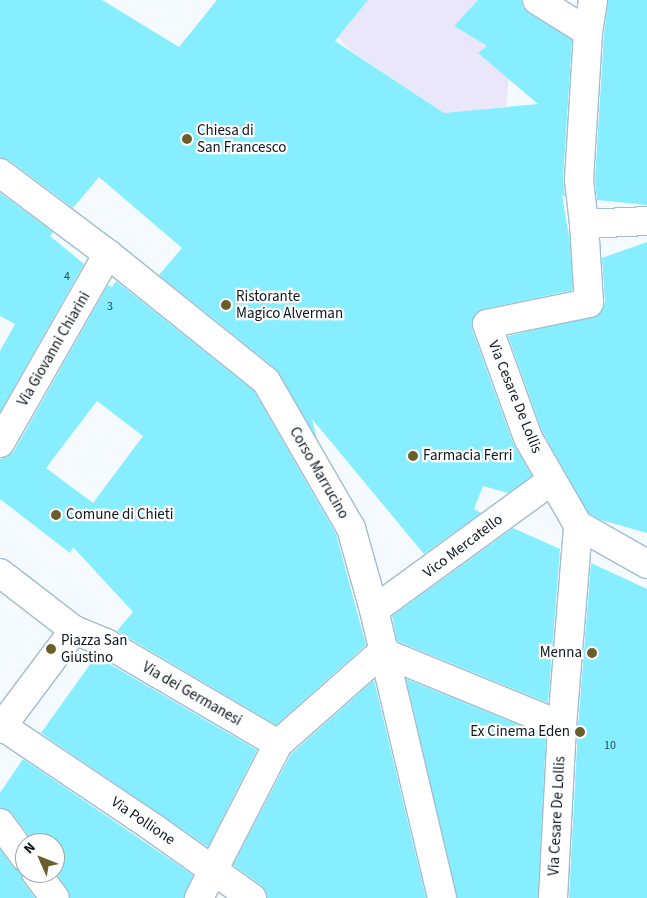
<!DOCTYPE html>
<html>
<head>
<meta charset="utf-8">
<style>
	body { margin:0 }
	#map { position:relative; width:647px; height:898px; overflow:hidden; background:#f4fafe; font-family:"Source Sans 3",sans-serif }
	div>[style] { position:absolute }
	.green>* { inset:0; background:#eae7fb }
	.building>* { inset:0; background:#86eefe }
	.roads { filter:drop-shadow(1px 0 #a0bdd0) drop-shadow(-1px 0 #a0bdd0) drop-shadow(0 1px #a0bdd0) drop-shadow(0 -1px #a0bdd0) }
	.street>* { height:28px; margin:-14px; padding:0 14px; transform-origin:14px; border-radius:14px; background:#fff }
	.dots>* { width:14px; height:14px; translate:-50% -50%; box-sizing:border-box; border:2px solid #fff; border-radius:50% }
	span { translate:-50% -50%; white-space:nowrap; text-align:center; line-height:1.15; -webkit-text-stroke:4.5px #fff; paint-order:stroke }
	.number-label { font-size:12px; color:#2a4c55 }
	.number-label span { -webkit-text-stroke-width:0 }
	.poi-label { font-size:15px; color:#0b161d }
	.left { translate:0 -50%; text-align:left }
	.right { translate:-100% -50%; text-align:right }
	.street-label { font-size:15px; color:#0b161d }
	.north { position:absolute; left:15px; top:833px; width:50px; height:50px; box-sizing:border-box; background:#fff; border:1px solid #9da2a5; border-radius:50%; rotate:314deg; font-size:14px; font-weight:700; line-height:20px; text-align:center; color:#0b161d }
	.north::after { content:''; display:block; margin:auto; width:18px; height:22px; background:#6a5e2b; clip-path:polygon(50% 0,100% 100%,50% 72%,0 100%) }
</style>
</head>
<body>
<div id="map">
	<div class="green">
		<i style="clip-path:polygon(368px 0,478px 0,454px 26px,487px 46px,478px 53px,509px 79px,506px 107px,444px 113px,350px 50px,338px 38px)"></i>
	</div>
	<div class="building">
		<i style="clip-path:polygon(0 0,102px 0,179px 47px,217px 0,368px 0,335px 41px,444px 113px,538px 104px,478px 53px,487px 46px,454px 26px,478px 0,521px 0,523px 8px,529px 13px,572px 40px,563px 179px,565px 196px,562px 195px,570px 243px,573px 290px,484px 309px,476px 313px,472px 321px,472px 329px,513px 443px,532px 476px,508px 493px,483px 486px,474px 509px,481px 513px,424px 554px,312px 419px,317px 439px,276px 369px,159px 275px,182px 248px,99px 177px,73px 208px,9px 160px,0 158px)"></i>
		<i style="clip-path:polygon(608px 0,647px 0,647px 205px,597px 200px,595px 180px,604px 34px)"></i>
		<i style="clip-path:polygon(0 193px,53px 232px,50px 236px,84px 264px,0 412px,0 351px,15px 324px,0 316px)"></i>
		<i style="clip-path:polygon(647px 242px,647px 533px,601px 520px,589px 514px,542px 431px,508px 336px,598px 315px,605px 302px,602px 258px)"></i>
		<i style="clip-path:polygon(evenodd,116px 281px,254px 391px,336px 534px,366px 645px,276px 725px,117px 631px,133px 612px,73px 547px,70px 553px,0 499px,0 459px,7px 457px,14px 451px,108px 285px,112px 287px,116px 281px,97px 401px,143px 436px,93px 503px,46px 468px,97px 401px)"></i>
		<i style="clip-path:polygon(513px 528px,560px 549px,548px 703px,397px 641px,392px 616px)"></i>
		<i style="clip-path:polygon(591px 563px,647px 589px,647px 898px,569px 898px,578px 727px)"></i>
		<i style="clip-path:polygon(96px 656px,257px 750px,208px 847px,41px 733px)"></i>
		<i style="clip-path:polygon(406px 679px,546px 736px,538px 898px,457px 898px)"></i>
		<i style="clip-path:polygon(374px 680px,426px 898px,267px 898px,266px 891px,261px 885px,233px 865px,291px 754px)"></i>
		<i style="clip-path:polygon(23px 759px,193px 875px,184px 898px,70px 898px,67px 889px,55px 872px,55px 843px,34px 843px,12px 813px,0 808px,0 793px)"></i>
		<i style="clip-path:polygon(0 849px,13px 867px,21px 872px,23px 882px,35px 898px,0 898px)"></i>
	</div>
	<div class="roads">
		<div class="street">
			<i style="left:537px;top:0;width:60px;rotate:32.1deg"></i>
			<i style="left:0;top:173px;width:135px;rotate:36.9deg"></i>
			<i style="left:108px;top:254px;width:203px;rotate:38.8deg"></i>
			<i style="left:266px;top:381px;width:170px;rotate:60deg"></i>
			<i style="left:351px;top:528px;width:85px;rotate:74.3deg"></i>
			<i style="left:374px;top:610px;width:296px;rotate:76.7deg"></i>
			<i style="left:584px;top:224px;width:63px;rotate:-2.7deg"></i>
			<i style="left:0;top:443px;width:218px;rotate:-60.3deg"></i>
			<i style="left:578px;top:525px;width:79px;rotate:29.5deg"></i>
			<i style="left:0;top:573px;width:93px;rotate:37.6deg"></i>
			<i style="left:74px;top:630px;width:35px;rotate:22deg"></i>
			<i style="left:106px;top:643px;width:199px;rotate:30.4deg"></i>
			<i style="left:278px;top:744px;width:173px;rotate:117.2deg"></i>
			<i style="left:374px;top:610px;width:220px;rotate:-36.1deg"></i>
			<i style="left:382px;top:652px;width:195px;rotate:22.3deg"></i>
			<i style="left:2px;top:726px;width:184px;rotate:33.9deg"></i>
			<i style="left:155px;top:829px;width:119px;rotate:35.4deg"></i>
			<i style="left:0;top:729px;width:124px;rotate:-53.2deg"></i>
			<i style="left:278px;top:744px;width:139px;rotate:-41.5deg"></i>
			<i style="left:0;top:823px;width:42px;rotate:53.7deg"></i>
			<i style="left:36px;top:873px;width:31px;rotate:53deg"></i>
			<i style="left:553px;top:898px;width:172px;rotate:-87deg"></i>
			<i style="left:562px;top:726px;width:202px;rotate:-85.4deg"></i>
			<i style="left:578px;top:525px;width:100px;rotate:-119.9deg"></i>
			<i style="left:528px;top:438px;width:121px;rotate:-109.8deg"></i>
			<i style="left:487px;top:324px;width:104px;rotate:-11.6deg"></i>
			<i style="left:589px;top:303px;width:79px;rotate:-93.6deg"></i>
			<i style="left:584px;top:224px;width:44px;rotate:-96.5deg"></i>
			<i style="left:579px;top:180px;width:148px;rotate:-86.5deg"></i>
			<i style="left:588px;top:32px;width:32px;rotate:-81deg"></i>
		</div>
	</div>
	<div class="dots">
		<i style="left:187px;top:139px;background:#6a5e2b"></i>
		<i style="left:226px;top:305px;background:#6a5e2b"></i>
		<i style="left:413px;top:456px;background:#6a5e2b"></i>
		<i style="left:56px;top:515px;background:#6a5e2b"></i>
		<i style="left:51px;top:649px;background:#6a5e2b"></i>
		<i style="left:592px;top:653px;background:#6a5e2b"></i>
		<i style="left:580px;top:732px;background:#6a5e2b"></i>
	</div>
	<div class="number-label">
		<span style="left:67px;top:277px">4</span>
		<span style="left:110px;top:307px">3</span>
		<span style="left:610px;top:746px">10</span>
	</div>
	<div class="poi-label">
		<span class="left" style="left:197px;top:139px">Chiesa di<br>San Francesco</span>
		<span class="left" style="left:236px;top:305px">Ristorante<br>Magico Alverman</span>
		<span class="left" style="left:423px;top:456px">Farmacia Ferri</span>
		<span class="left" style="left:66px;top:515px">Comune di Chieti</span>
		<span class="left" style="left:61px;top:649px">Piazza San<br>Giustino</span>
		<span class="right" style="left:582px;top:653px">Menna</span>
		<span class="right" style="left:570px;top:732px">Ex Cinema Eden</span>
	</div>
	<div class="street-label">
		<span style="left:54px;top:349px;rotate:-60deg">Via Giovanni Chiarini</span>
		<span style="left:515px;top:397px;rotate:68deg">Via Cesare De Lollis</span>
		<span style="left:319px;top:473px;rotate:60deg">Corso Marrucino</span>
		<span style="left:463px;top:546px;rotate:-37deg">Vico Mercatello</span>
		<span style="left:192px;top:694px;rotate:30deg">Via dei Germanesi</span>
		<span style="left:557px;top:816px;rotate:-87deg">Via Cesare De Lollis</span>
		<span style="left:143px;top:821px;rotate:34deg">Via Pollione</span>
	</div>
	<div class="north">N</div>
</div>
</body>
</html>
